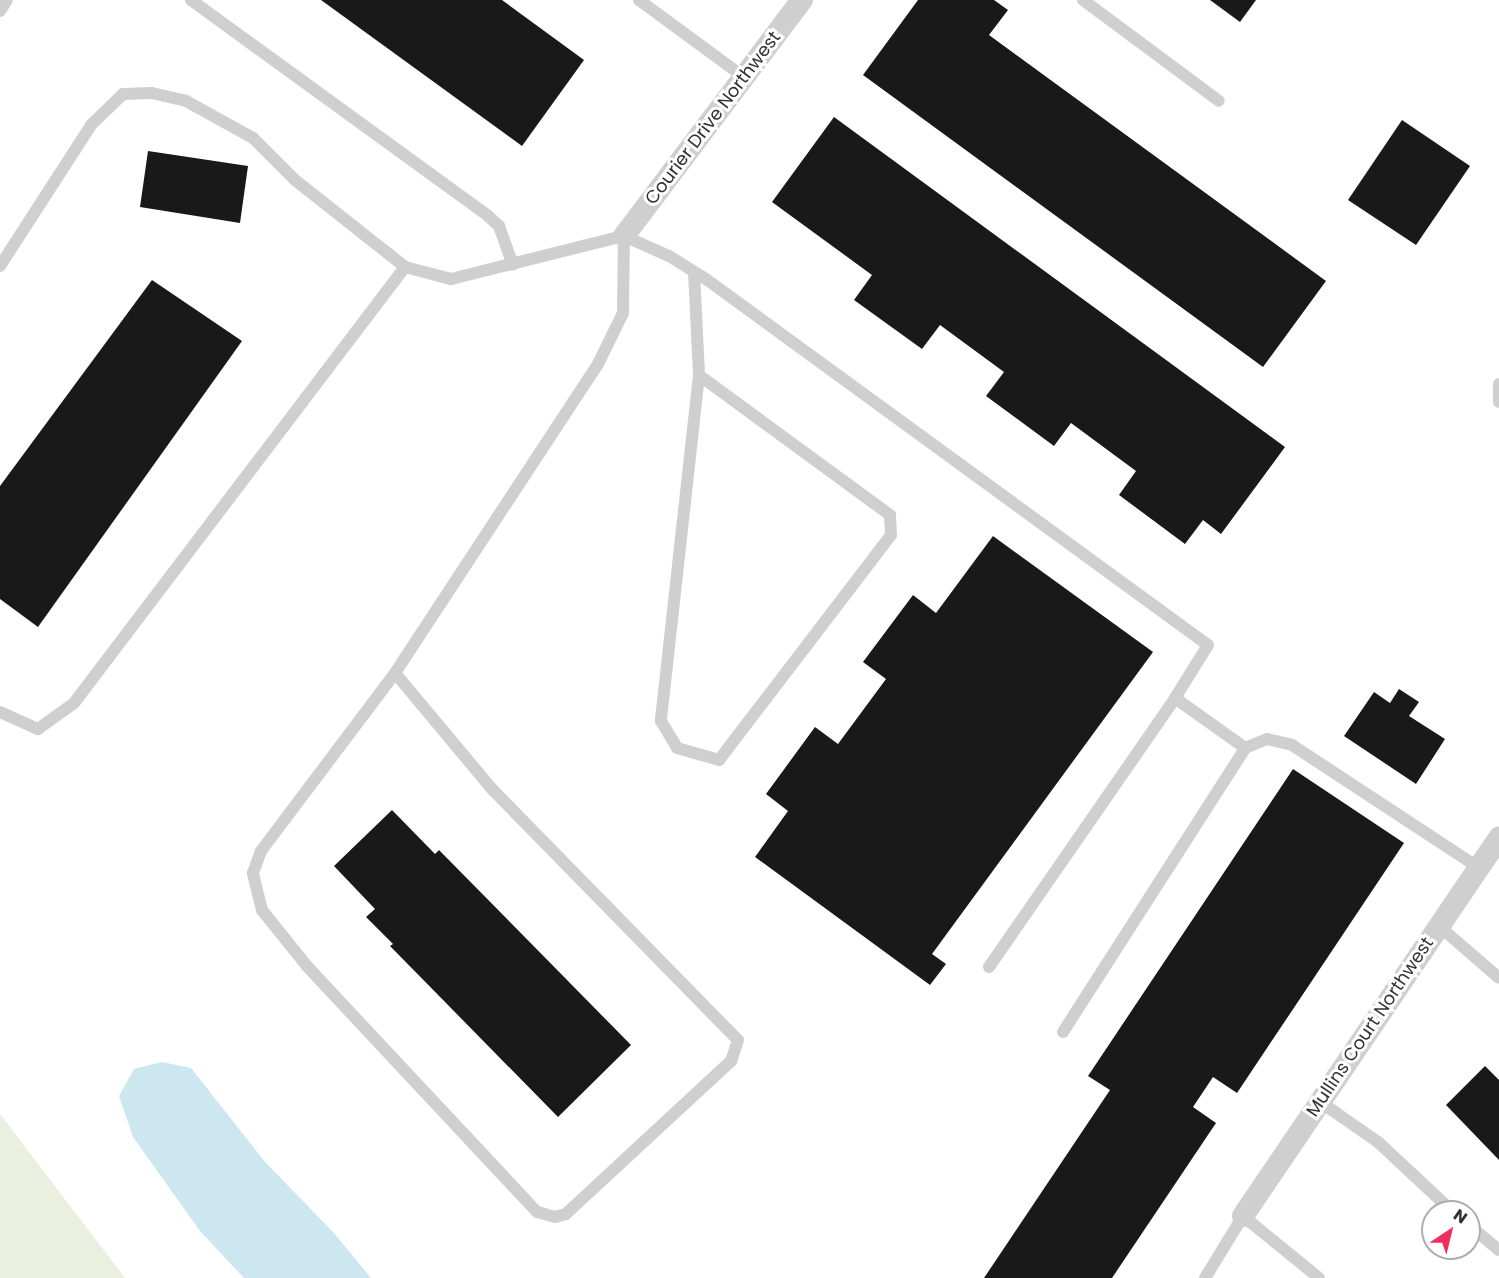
<!DOCTYPE html>
<html>
<head>
<meta charset="utf-8">
<style>
	body { margin:0 }
	#map { position:relative; width:1499px; height:1278px; overflow:hidden; background:#fff; font-family:Poppins,sans-serif }
	div>[style] { position:absolute }
	.green>* { inset:0; background:#eaefe0 }
	.water>* { inset:0; background:#cce7ef }
	.building>* { inset:0; background:#191919 }
	.service>* { height:12px; margin:-6px; padding:0 6px; transform-origin:6px; border-radius:6px; background:#cfcfcf }
	.minor>* { height:22px; margin:-11px; padding:0 11px; transform-origin:11px; border-radius:11px; background:#cfcfcf }
	span { translate:-50% -50%; white-space:nowrap; text-align:center; line-height:1.15; -webkit-text-stroke:6px #fff; paint-order:stroke }
	.street-label { font-size:18px; color:#323232 }
	.north { position:absolute; left:1421px; top:1200px; width:60px; height:60px; box-sizing:border-box; background:#fff; border:2px solid #adadad; border-radius:50%; rotate:35deg; font-size:16px; font-weight:700; line-height:24px; text-align:center; color:#323232 }
	.north::after { content:''; display:block; margin:auto; width:21px; height:27px; background:#ee2f5d; clip-path:polygon(50% 0,100% 100%,50% 72%,0 100%) }
</style>
</head>
<body>
<div id="map">
	<div class="green">
		<i style="clip-path:polygon(0 1114px,125px 1278px,0 1278px)"></i>
	</div>
	<div class="water">
		<i style="clip-path:polygon(162px 1062px,191px 1068px,265px 1162px,334px 1233px,371px 1278px,244px 1278px,200px 1231px,133px 1137px,119px 1096px,134px 1069px)"></i>
	</div>
	<div class="building">
		<i style="clip-path:polygon(321px 0,502px 0,584px 60px,522px 146px)"></i>
		<i style="clip-path:polygon(918px 0,994px 0,1008px 10px,989px 35px,1326px 281px,1263px 367px,863px 75px)"></i>
		<i style="clip-path:polygon(1210px 0,1256px 0,1240px 22px)"></i>
		<i style="clip-path:polygon(834px 117px,1285px 447px,1221px 534px,1203px 520px,1185px 544px,1119px 495px,1136px 471px,1071px 423px,1054px 446px,986px 396px,1004px 372px,940px 325px,922px 349px,854px 300px,872px 275px,772px 202px)"></i>
		<i style="clip-path:polygon(1402px 120px,1470px 166px,1416px 245px,1348px 200px)"></i>
		<i style="clip-path:polygon(148px 151px,248px 166px,240px 223px,140px 207px)"></i>
		<i style="clip-path:polygon(152px 280px,242px 341px,38px 627px,0 599px,0 486px)"></i>
		<i style="clip-path:polygon(993px 536px,1153px 652px,932px 954px,946px 964px,930px 985px,755px 857px,788px 811px,766px 794px,815px 727px,838px 744px,886px 679px,863px 662px,913px 595px,936px 613px)"></i>
		<i style="clip-path:polygon(1399px 689px,1419px 702px,1409px 716px,1445px 739px,1416px 784px,1344px 736px,1374px 692px,1390px 703px)"></i>
		<i style="clip-path:polygon(1293px 769px,1404px 843px,1237px 1093px,1213px 1077px,1193px 1107px,1216px 1123px,1112px 1278px,984px 1278px,1110px 1090px,1088px 1076px)"></i>
		<i style="clip-path:polygon(392px 810px,435px 854px,439px 850px,631px 1045px,558px 1117px,390px 946px,393px 944px,366px 917px,375px 909px,334px 866px)"></i>
		<i style="clip-path:polygon(1485px 1066px,1499px 1080px,1499px 1160px,1446px 1105px)"></i>
	</div>
	<div class="service">
		<i style="left:191px;top:0;width:367px;rotate:36deg"></i>
		<i style="left:488px;top:216px;width:15px;rotate:42deg"></i>
		<i style="left:499px;top:226px;width:41px;rotate:70.3deg"></i>
		<i style="left:639px;top:0;width:130px;rotate:36.3deg"></i>
		<i style="left:1083px;top:0;width:169px;rotate:36.6deg"></i>
		<i style="left:0;top:11px;width:13px;rotate:-58deg"></i>
		<i style="left:0;top:266px;width:169px;rotate:-57.1deg"></i>
		<i style="left:92px;top:124px;width:43px;rotate:-44.1deg"></i>
		<i style="left:123px;top:94px;width:29px;rotate:-2deg"></i>
		<i style="left:152px;top:93px;width:35px;rotate:13deg"></i>
		<i style="left:186px;top:101px;width:77px;rotate:28.9deg"></i>
		<i style="left:253px;top:138px;width:59px;rotate:45deg"></i>
		<i style="left:295px;top:180px;width:140px;rotate:38.3deg"></i>
		<i style="left:405px;top:267px;width:48px;rotate:14.6deg"></i>
		<i style="left:451px;top:279px;width:178px;rotate:-14deg"></i>
		<i style="left:624px;top:236px;width:49px;rotate:24deg"></i>
		<i style="left:669px;top:256px;width:44px;rotate:31.9deg"></i>
		<i style="left:706px;top:279px;width:621px;rotate:36.1deg"></i>
		<i style="left:1208px;top:645px;width:62px;rotate:121.9deg"></i>
		<i style="left:1175px;top:698px;width:86px;rotate:35.5deg"></i>
		<i style="left:1245px;top:748px;width:24px;rotate:-22deg"></i>
		<i style="left:1267px;top:739px;width:26px;rotate:13deg"></i>
		<i style="left:1292px;top:745px;width:224px;rotate:33.3deg"></i>
		<i style="left:694px;top:272px;width:103px;rotate:87.2deg"></i>
		<i style="left:699px;top:375px;width:348px;rotate:96.3deg"></i>
		<i style="left:661px;top:721px;width:31px;rotate:59deg"></i>
		<i style="left:677px;top:748px;width:44px;rotate:15.9deg"></i>
		<i style="left:719px;top:760px;width:283px;rotate:-52.6deg"></i>
		<i style="left:891px;top:535px;width:20px;rotate:-93deg"></i>
		<i style="left:890px;top:515px;width:237px;rotate:-143.8deg"></i>
		<i style="left:1499px;top:384px;width:18px;rotate:90deg"></i>
		<i style="left:395px;top:673px;width:151px;rotate:50.1deg"></i>
		<i style="left:492px;top:789px;width:351px;rotate:45.6deg"></i>
		<i style="left:738px;top:1040px;width:22px;rotate:108deg"></i>
		<i style="left:731px;top:1061px;width:225px;rotate:137.2deg"></i>
		<i style="left:566px;top:1214px;width:11px;rotate:165deg"></i>
		<i style="left:555px;top:1217px;width:19px;rotate:-164deg"></i>
		<i style="left:537px;top:1212px;width:337px;rotate:-133.1deg"></i>
		<i style="left:307px;top:966px;width:72px;rotate:-128.8deg"></i>
		<i style="left:262px;top:910px;width:38px;rotate:-104deg"></i>
		<i style="left:253px;top:873px;width:23px;rotate:-70deg"></i>
		<i style="left:261px;top:851px;width:223px;rotate:-53deg"></i>
		<i style="left:395px;top:673px;width:367px;rotate:-56.7deg"></i>
		<i style="left:597px;top:366px;width:59px;rotate:-63.9deg"></i>
		<i style="left:623px;top:313px;width:77px;rotate:-89.3deg"></i>
		<i style="left:0;top:712px;width:42px;rotate:24.1deg"></i>
		<i style="left:38px;top:729px;width:44px;rotate:-35.8deg"></i>
		<i style="left:74px;top:703px;width:547px;rotate:-52.8deg"></i>
		<i style="left:1439px;top:926px;width:79px;rotate:40.9deg"></i>
		<i style="left:989px;top:967px;width:327px;rotate:-55.3deg"></i>
		<i style="left:1063px;top:1032px;width:337px;rotate:-57.3deg"></i>
		<i style="left:1319px;top:1101px;width:72px;rotate:34.8deg"></i>
		<i style="left:1378px;top:1142px;width:103px;rotate:43deg"></i>
		<i style="left:1469px;top:1225px;width:39px;rotate:40deg"></i>
		<i style="left:1205px;top:1278px;width:73px;rotate:-58.5deg"></i>
		<i style="left:1243px;top:1216px;width:98px;rotate:39.2deg"></i>
	</div>
	<div class="minor">
		<i style="left:624px;top:236px;width:296px;rotate:-53deg"></i>
		<i style="left:1243px;top:1216px;width:457px;rotate:-55.9deg"></i>
	</div>
	<div class="street-label">
		<span style="left:713px;top:118px;rotate:-53deg">Courier Drive Northwest</span>
		<span style="left:1370px;top:1027px;rotate:-56deg">Mullins Court Northwest</span>
	</div>
	<div class="north">N</div>
</div>
</body>
</html>
